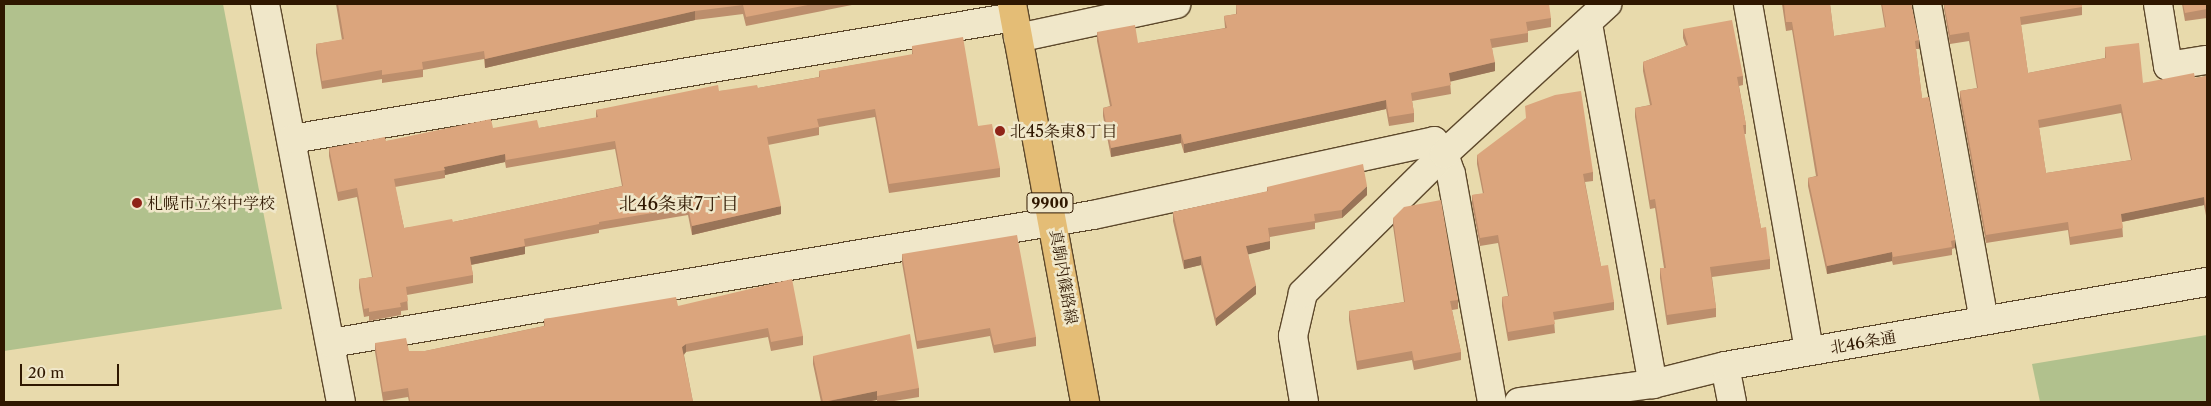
<!DOCTYPE html>
<html>
<head>
<meta charset="utf-8">
<style>
	body { margin:0 }
	#map { position:relative; width:2211px; height:406px; overflow:hidden; background:#e8daac; font-family:"Libre Caslon Text","Noto Serif JP",serif }
	div>[style] { position:absolute }
	.green>* { inset:0; background:#b1c18d }
	.roads { filter:drop-shadow(1px 0 #5d482b) drop-shadow(-1px 0 #5d482b) drop-shadow(0 1px #5d482b) drop-shadow(0 -1px #5d482b) }
	.minor>* { height:28px; margin:-14px; padding:0 14px; transform-origin:14px; border-radius:14px; background:#f0e7c9 }
	.tertiary>* { height:28px; margin:-14px; padding:0 14px; transform-origin:14px; border-radius:14px; background:#f0e7c9 }
	.primary>* { height:28px; margin:-14px; padding:0 14px; transform-origin:14px; border-radius:14px; background:#e4bd76 }
	.wall>* { inset:0; background:#bc8e6c }
	.shaded-wall>* { inset:0; background:#997458 }
	.building>* { inset:0; background:#dba57d }
	.dots>* { width:14px; height:14px; translate:-50% -50%; box-sizing:border-box; border:2px solid #f0e7c9; border-radius:50% }
	span { translate:-50% -50%; white-space:nowrap; text-align:center; line-height:1.15; -webkit-text-stroke:5px #f0e7c9; paint-order:stroke }
	.shield-label span { padding:1px 4px; background:#f0e7c9; border:1px solid; border-radius:4px; -webkit-text-stroke-width:0 }
	.shield-label { font-size:15px; color:#2f1700; font-weight:700 }
	.poi-label { font-size:16px; color:#2f1700 }
	.left { translate:0 -50%; text-align:left }
	.street-label { font-size:16px; color:#2f1700 }
	.neighbourhood-label { font-size:18px; color:#2f1700 }
	.frame { position:absolute; inset:0; border:5px solid #2f1700; pointer-events:none }
	.scale { position:absolute; left:20px; top:364px; width:99px; height:22px; box-sizing:border-box; border:2px solid #2f1700; border-top:0; padding-left:6px; font-size:15px; line-height:18px; white-space:nowrap; color:#2f1700; -webkit-text-stroke:4px #f0e7c9; paint-order:stroke }
</style>
</head>
<body>
<div id="map">
	<div class="green">
		<i style="clip-path:polygon(4px 4px,223px 4px,282px 309px,4px 351px)"></i>
		<i style="clip-path:polygon(2207px 335px,2207px 402px,2040px 402px,2032px 364px)"></i>
	</div>
	<div class="roads">
		<div class="minor">
			<i style="left:265px;top:4px;width:405px;rotate:79.2deg"></i>
			<i style="left:1748px;top:4px;width:352px;rotate:80deg"></i>
			<i style="left:1927px;top:4px;width:321px;rotate:79.8deg"></i>
			<i style="left:2158px;top:4px;width:63px;rotate:80.8deg"></i>
			<i style="left:2168px;top:66px;width:39px;rotate:-9deg"></i>
			<i style="left:1588px;top:24px;width:366px;rotate:79.8deg"></i>
			<i style="left:1018px;top:38px;width:162px;rotate:-12.1deg"></i>
			<i style="left:292px;top:139px;width:732px;rotate:-9.59deg"></i>
			<i style="left:331px;top:343px;width:773px;rotate:-9.54deg"></i>
			<i style="left:1093px;top:215px;width:349px;rotate:-12.2deg"></i>
			<i style="left:1434px;top:141px;width:16px;rotate:52deg"></i>
			<i style="left:1444px;top:154px;width:21px;rotate:71deg"></i>
			<i style="left:1451px;top:174px;width:232px;rotate:79.8deg"></i>
			<i style="left:1725px;top:366px;width:37px;rotate:79deg"></i>
			<i style="left:1304px;top:402px;width:67px;rotate:-99.5deg"></i>
			<i style="left:1293px;top:336px;width:44px;rotate:-76.9deg"></i>
			<i style="left:1303px;top:293px;width:198px;rotate:-44.6deg"></i>
			<i style="left:1444px;top:154px;width:222px;rotate:-42.6deg"></i>
		</div>
		<div class="tertiary">
			<i style="left:1519px;top:402px;width:135px;rotate:-7.7deg"></i>
			<i style="left:1653px;top:384px;width:74px;rotate:-14deg"></i>
			<i style="left:1725px;top:366px;width:489px;rotate:-9.9deg"></i>
		</div>
		<div class="primary">
			<i style="left:1012px;top:4px;width:405px;rotate:79.6deg"></i>
		</div>
	</div>
	<div class="wall">
		<i style="clip-path:polygon(336px 4px,857px 4px,746px 26px,743px 14px,695px 20px,485px 68px,484px 59px,423px 70px,423px 77px,382px 83px,382px 79px,322px 89px,316px 53px,316px 44px,342px 40px)"></i>
		<i style="clip-path:polygon(1236px 4px,1551px 18px,1551px 27px,1528px 31px,1528px 42px,1492px 48px,1495px 71px,1450px 81px,1451px 94px,1412px 101px,1414px 113px,1414px 122px,1389px 126px,1386px 109px,1184px 153px,1181px 143px,1111px 157px,1103px 116px,1103px 108px,1110px 106px,1097px 41px,1097px 32px,1138px 43px,1225px 28px,1224px 16px,1236px 14px)"></i>
		<i style="clip-path:polygon(1782px 4px,1830px 4px,1834px 36px,1885px 28px,1881px 4px,1911px 4px,1919px 40px,1919px 49px,1916px 49px,1922px 98px,1955px 240px,1955px 248px,1952px 249px,1952px 255px,1893px 265px,1892px 261px,1827px 274px,1808px 186px,1808px 178px,1816px 176px,1792px 30px,1786px 31px)"></i>
		<i style="clip-path:polygon(evenodd,1944px 4px,2082px 4px,2082px 15px,2021px 25px,2028px 73px,2105px 58px,2105px 47px,2143px 83px,2195px 78px,2207px 76px,2207px 221px,2204px 205px,2122px 222px,2123px 237px,2070px 245px,2068px 230px,1986px 243px,1960px 100px,1960px 91px,1977px 88px,1969px 41px,1950px 44px,1944px 9px,1944px 4px,2121px 113px,2131px 160px,2046px 173px,2039px 128px,2121px 113px)"></i>
		<i style="clip-path:polygon(2182px 4px,2207px 4px,2207px 18px,2185px 21px)"></i>
		<i style="clip-path:polygon(1683px 29px,1743px 76px,1743px 85px,1739px 86px,1746px 125px,1746px 134px,1744px 134px,1761px 228px,1770px 259px,1770px 269px,1712px 277px,1716px 308px,1716px 317px,1667px 325px,1660px 278px,1660px 268px,1664px 268px,1655px 208px,1650px 209px,1635px 117px,1635px 108px,1650px 105px,1643px 71px,1643px 62px,1686px 46px,1683px 38px)"></i>
		<i style="clip-path:polygon(evenodd,912px 46px,978px 126px,1000px 168px,1000px 177px,889px 193px,875px 117px,819px 127px,819px 135px,768px 145px,781px 214px,692px 235px,688px 215px,599px 230px,599px 233px,525px 247px,525px 254px,471px 265px,473px 275px,473px 283px,407px 295px,408px 310px,401px 311px,401px 315px,369px 321px,369px 316px,364px 317px,359px 288px,359px 279px,372px 277px,357px 197px,338px 201px,329px 156px,329px 148px,493px 128px,539px 128px,596px 118px,596px 110px,719px 91px,758px 88px,819px 77px,819px 71px,912px 55px,912px 46px,615px 149px,622px 186px,453px 222px,404px 228px,395px 187px,445px 178px,445px 175px,505px 162px,506px 168px,615px 149px)"></i>
		<i style="clip-path:polygon(1477px 155px,1593px 172px,1593px 181px,1585px 182px,1601px 266px,1614px 302px,1614px 310px,1554px 320px,1555px 333px,1508px 341px,1502px 306px,1502px 297px,1508px 296px,1498px 243px,1480px 246px,1472px 204px,1472px 195px,1483px 194px,1477px 164px)"></i>
		<i style="clip-path:polygon(1267px 187px,1367px 195px,1342px 218px,1315px 223px,1315px 229px,1270px 237px,1270px 249px,1248px 254px,1256px 294px,1216px 326px,1201px 265px,1184px 269px,1173px 221px,1173px 212px,1267px 192px)"></i>
		<i style="clip-path:polygon(1393px 218px,1458px 300px,1458px 309px,1452px 310px,1461px 352px,1461px 360px,1414px 370px,1412px 360px,1357px 370px,1349px 320px,1349px 311px,1404px 302px,1393px 226px)"></i>
		<i style="clip-path:polygon(902px 254px,1036px 337px,1036px 346px,994px 353px,990px 336px,917px 349px,902px 263px)"></i>
		<i style="clip-path:polygon(678px 306px,803px 336px,803px 345px,771px 351px,768px 337px,686px 352px,684px 355px,693px 402px,409px 402px,408px 397px,383px 401px,375px 352px,375px 343px,409px 351px,425px 351px,544px 326px,544px 319px)"></i>
		<i style="clip-path:polygon(813px 356px,919px 388px,919px 397px,888px 402px,877px 402px,877px 400px,865px 402px,821px 402px,813px 364px)"></i>
	</div>
	<div class="shaded-wall">
		<i style="clip-path:polygon(695px 11px,695px 20px,485px 68px,485px 59px)"></i>
		<i style="clip-path:polygon(1495px 62px,1495px 71px,1449px 82px,1449px 73px)"></i>
		<i style="clip-path:polygon(1386px 100px,1386px 109px,1184px 153px,1184px 144px)"></i>
		<i style="clip-path:polygon(1181px 134px,1181px 143px,1111px 157px,1111px 148px)"></i>
		<i style="clip-path:polygon(505px 154px,505px 162px,445px 175px,444px 167px)"></i>
		<i style="clip-path:polygon(1367px 186px,1367px 195px,1342px 218px,1342px 210px)"></i>
		<i style="clip-path:polygon(2204px 197px,2204px 205px,2121px 222px,2121px 214px)"></i>
		<i style="clip-path:polygon(781px 206px,781px 214px,692px 235px,692px 226px)"></i>
		<i style="clip-path:polygon(1270px 241px,1270px 249px,1246px 255px,1246px 246px)"></i>
		<i style="clip-path:polygon(525px 246px,525px 254px,470px 265px,470px 257px)"></i>
		<i style="clip-path:polygon(1892px 252px,1892px 261px,1827px 274px,1827px 266px)"></i>
		<i style="clip-path:polygon(1201px 256px,1201px 265px,1184px 269px,1184px 260px)"></i>
		<i style="clip-path:polygon(1256px 285px,1256px 294px,1216px 326px,1216px 318px)"></i>
		<i style="clip-path:polygon(686px 344px,686px 352px,682px 356px,682px 347px)"></i>
		<i style="clip-path:polygon(877px 391px,877px 400px,865px 402px,825px 402px)"></i>
	</div>
	<div class="building">
		<i style="clip-path:polygon(338px 4px,813px 4px,746px 17px,743px 5px,695px 11px,485px 59px,484px 51px,422px 62px,423px 69px,382px 75px,382px 70px,322px 81px,316px 44px,344px 39px)"></i>
		<i style="clip-path:polygon(1236px 4px,1549px 4px,1551px 18px,1526px 22px,1528px 33px,1490px 39px,1495px 62px,1449px 73px,1451px 85px,1411px 93px,1414px 113px,1389px 117px,1386px 100px,1184px 144px,1181px 134px,1111px 148px,1103px 108px,1112px 106px,1097px 32px,1135px 25px,1138px 43px,1227px 28px,1224px 16px,1237px 14px)"></i>
		<i style="clip-path:polygon(1784px 4px,1830px 4px,1834px 36px,1886px 27px,1882px 4px,1911px 4px,1919px 40px,1915px 41px,1922px 98px,1929px 97px,1955px 240px,1951px 241px,1952px 247px,1893px 257px,1892px 252px,1827px 266px,1808px 178px,1818px 176px,1792px 22px,1786px 22px)"></i>
		<i style="clip-path:polygon(evenodd,1944px 4px,2082px 4px,2082px 7px,2020px 17px,2028px 73px,2106px 58px,2105px 47px,2139px 43px,2143px 83px,2194px 73px,2195px 78px,2207px 76px,2207px 213px,2204px 197px,2121px 214px,2123px 228px,2070px 237px,2068px 222px,1986px 235px,1960px 91px,1978px 88px,1969px 32px,1950px 35px,1944px 4px,2121px 104px,2132px 160px,2046px 173px,2038px 120px,2121px 104px)"></i>
		<i style="clip-path:polygon(2183px 4px,2207px 4px,2207px 9px,2185px 13px)"></i>
		<i style="clip-path:polygon(1732px 20px,1743px 76px,1737px 77px,1746px 125px,1743px 125px,1761px 228px,1766px 227px,1770px 259px,1710px 267px,1716px 308px,1667px 315px,1660px 268px,1666px 268px,1655px 199px,1650px 200px,1635px 108px,1652px 105px,1643px 62px,1688px 45px,1683px 29px)"></i>
		<i style="clip-path:polygon(evenodd,963px 37px,978px 126px,992px 124px,1000px 168px,889px 184px,875px 109px,817px 119px,819px 127px,767px 137px,781px 206px,692px 226px,688px 207px,599px 222px,599px 224px,524px 239px,525px 246px,470px 257px,473px 275px,406px 287px,408px 301px,400px 303px,401px 307px,369px 312px,369px 308px,364px 309px,359px 279px,373px 277px,357px 188px,338px 192px,329px 148px,385px 137px,386px 141px,491px 119px,493px 128px,537px 120px,539px 128px,598px 117px,596px 110px,718px 85px,719px 91px,757px 85px,758px 88px,820px 77px,819px 71px,913px 54px,912px 46px,963px 37px,615px 141px,623px 186px,453px 222px,452px 219px,404px 228px,394px 179px,445px 170px,444px 167px,505px 154px,506px 160px,615px 141px)"></i>
		<i style="clip-path:polygon(1581px 91px,1593px 172px,1583px 174px,1601px 266px,1608px 265px,1614px 302px,1553px 312px,1555px 324px,1508px 332px,1502px 297px,1509px 296px,1498px 235px,1480px 238px,1472px 195px,1484px 193px,1477px 155px,1526px 118px,1525px 106px,1555px 95px)"></i>
		<i style="clip-path:polygon(1363px 164px,1367px 186px,1342px 210px,1314px 214px,1315px 221px,1268px 228px,1270px 241px,1246px 246px,1256px 285px,1216px 318px,1201px 256px,1184px 260px,1173px 212px,1268px 191px,1267px 187px)"></i>
		<i style="clip-path:polygon(1441px 200px,1458px 300px,1450px 301px,1461px 352px,1414px 361px,1412px 351px,1357px 361px,1349px 311px,1405px 302px,1393px 218px,1404px 207px)"></i>
		<i style="clip-path:polygon(1017px 235px,1036px 337px,994px 345px,990px 328px,917px 341px,902px 254px)"></i>
		<i style="clip-path:polygon(792px 279px,803px 336px,771px 342px,768px 328px,686px 344px,682px 347px,693px 402px,410px 402px,408px 388px,383px 392px,375px 343px,406px 338px,409px 351px,425px 351px,545px 326px,544px 319px,676px 297px,678px 306px)"></i>
		<i style="clip-path:polygon(910px 334px,919px 388px,877px 396px,877px 391px,823px 402px,813px 356px)"></i>
	</div>
	<div class="dots">
		<i style="left:1000px;top:131px;background:#8f2418"></i>
		<i style="left:137px;top:203px;background:#8f2418"></i>
	</div>
	<div class="shield-label">
		<span style="left:1050px;top:203px">9900</span>
	</div>
	<div class="poi-label">
		<span class="left" style="left:1010px;top:131px">北45条東8丁目</span>
		<span class="left" style="left:147px;top:203px">札幌市立栄中学校</span>
	</div>
	<div class="street-label">
		<span style="left:1064px;top:277px;rotate:80deg">真駒内篠路線</span>
		<span style="left:1863px;top:342px;rotate:-10deg">北46条通</span>
	</div>
	<div class="neighbourhood-label">
		<span style="left:679px;top:204px">北46条東7丁目</span>
	</div>
	<div class="frame"></div>
	<div class="scale">20 m</div>
</div>
</body>
</html>
